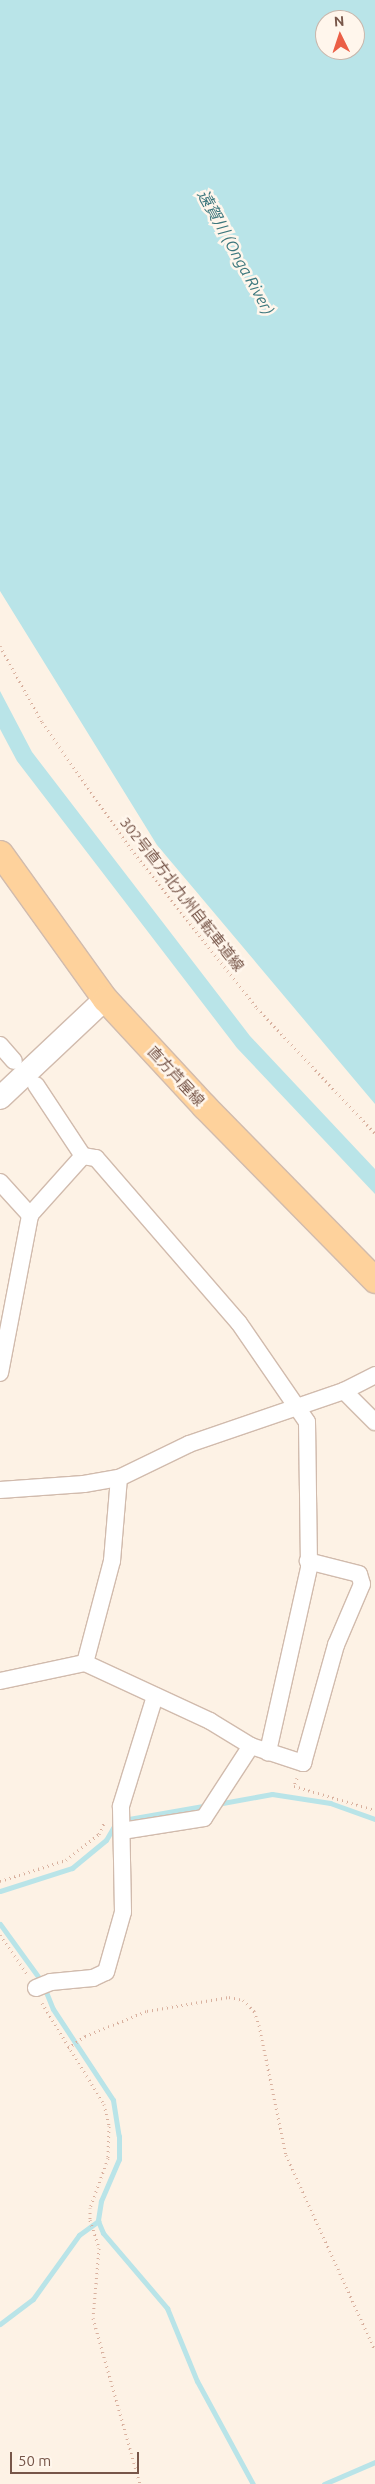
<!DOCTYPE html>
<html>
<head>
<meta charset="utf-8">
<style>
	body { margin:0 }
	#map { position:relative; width:375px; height:2484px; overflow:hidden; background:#fdf2e5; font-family:Ubuntu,"Noto Sans JP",sans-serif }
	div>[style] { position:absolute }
	.water>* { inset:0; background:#b9e4e8 }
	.stream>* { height:5px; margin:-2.5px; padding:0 2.5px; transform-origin:2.5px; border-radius:2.5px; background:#b9e4e8 }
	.path>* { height:3px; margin-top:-1.5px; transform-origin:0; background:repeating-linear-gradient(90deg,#d9b19f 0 1px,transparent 0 5px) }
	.roads { filter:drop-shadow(1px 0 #d1bbad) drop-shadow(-1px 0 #d1bbad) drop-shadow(0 1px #d1bbad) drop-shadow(0 -1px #d1bbad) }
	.street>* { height:16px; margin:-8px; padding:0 8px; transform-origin:8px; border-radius:8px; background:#fff }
	.secondary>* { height:22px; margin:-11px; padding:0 11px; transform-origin:11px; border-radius:11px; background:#fff }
	.primary>* { height:25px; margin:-12.5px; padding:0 12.5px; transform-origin:12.5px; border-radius:12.5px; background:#fed29c }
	span { translate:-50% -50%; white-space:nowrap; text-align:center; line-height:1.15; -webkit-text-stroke:5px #fff6ec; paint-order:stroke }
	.street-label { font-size:15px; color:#775649 }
	.water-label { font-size:16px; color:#3c777d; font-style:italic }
	.north { position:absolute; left:315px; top:10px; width:50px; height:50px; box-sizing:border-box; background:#fff6ec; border:1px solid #c9b6ab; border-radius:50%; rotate:356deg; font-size:14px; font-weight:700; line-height:20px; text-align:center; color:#775649 }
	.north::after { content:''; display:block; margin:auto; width:18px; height:22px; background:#eb5f46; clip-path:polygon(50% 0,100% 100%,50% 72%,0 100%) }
	.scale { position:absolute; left:10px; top:2452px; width:129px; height:22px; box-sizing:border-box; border:2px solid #775649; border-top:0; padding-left:6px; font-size:15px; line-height:18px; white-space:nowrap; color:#775649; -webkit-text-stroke:4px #fff6ec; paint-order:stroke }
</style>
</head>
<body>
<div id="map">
	<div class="water">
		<i style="clip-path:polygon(evenodd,0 0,375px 0,375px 1104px,157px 845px,0 591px,0 0,325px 20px,355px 20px,355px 50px,325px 50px,325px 20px)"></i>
		<i style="clip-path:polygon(0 691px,32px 752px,250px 1036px,375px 1169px,375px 1194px,237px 1048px,17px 761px,0 729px)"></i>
	</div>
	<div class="stream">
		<i style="left:217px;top:1804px;width:56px;rotate:-10.3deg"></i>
		<i style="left:272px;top:1794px;width:59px;rotate:8.8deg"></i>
		<i style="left:330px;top:1803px;width:48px;rotate:19.6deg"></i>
		<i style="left:123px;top:1820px;width:87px;rotate:-9.9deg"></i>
		<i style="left:0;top:1891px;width:76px;rotate:-17.7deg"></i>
		<i style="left:72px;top:1868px;width:44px;rotate:-39.5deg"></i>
		<i style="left:106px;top:1840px;width:20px;rotate:-60deg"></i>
		<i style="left:0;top:1924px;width:72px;rotate:54.1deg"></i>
		<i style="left:42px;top:1982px;width:29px;rotate:68deg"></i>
		<i style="left:53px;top:2009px;width:109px;rotate:56.6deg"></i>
		<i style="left:113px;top:2100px;width:36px;rotate:81deg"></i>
		<i style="left:119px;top:2136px;width:23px;rotate:90deg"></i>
		<i style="left:119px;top:2159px;width:46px;rotate:113.2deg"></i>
		<i style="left:101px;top:2201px;width:20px;rotate:99deg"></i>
		<i style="left:98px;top:2221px;width:13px;rotate:67deg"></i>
		<i style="left:103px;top:2233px;width:99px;rotate:49.5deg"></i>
		<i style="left:167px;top:2308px;width:79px;rotate:67.7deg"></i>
		<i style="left:197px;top:2381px;width:117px;rotate:61.5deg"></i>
		<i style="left:0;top:2324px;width:41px;rotate:-37.1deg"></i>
		<i style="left:33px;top:2299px;width:79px;rotate:-54.3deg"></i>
		<i style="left:79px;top:2235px;width:24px;rotate:-36deg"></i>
		<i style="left:324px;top:2484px;width:56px;rotate:-23.3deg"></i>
	</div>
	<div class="path">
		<i style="left:0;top:646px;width:87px;rotate:61.1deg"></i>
		<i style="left:42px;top:722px;width:155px;rotate:55deg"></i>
		<i style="left:131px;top:849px;width:203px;rotate:51.6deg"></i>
		<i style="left:257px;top:1008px;width:172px;rotate:46.7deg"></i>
		<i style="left:297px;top:1778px;width:9px;rotate:111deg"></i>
		<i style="left:294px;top:1786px;width:84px;rotate:16.5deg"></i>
		<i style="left:0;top:1881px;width:69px;rotate:-17.7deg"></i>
		<i style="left:66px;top:1860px;width:42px;rotate:-38.2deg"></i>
		<i style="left:99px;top:1834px;width:14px;rotate:-65deg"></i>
		<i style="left:0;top:1935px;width:49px;rotate:55deg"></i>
		<i style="left:42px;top:2003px;width:119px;rotate:58.5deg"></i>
		<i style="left:104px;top:2104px;width:23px;rotate:77deg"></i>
		<i style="left:109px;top:2126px;width:32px;rotate:92deg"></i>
		<i style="left:108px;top:2158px;width:53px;rotate:109.8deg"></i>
		<i style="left:90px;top:2208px;width:12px;rotate:90deg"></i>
		<i style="left:90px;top:2220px;width:29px;rotate:72deg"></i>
		<i style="left:99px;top:2248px;width:70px;rotate:94.9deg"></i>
		<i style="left:93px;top:2318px;width:173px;rotate:74.2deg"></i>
		<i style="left:68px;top:2048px;width:21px;rotate:-35deg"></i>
		<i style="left:85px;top:2036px;width:67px;rotate:-22deg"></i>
		<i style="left:147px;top:2011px;width:83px;rotate:-9.7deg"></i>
		<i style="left:229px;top:1997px;width:14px;rotate:12deg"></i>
		<i style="left:243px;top:2000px;width:16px;rotate:45deg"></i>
		<i style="left:254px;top:2011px;width:15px;rotate:70deg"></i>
		<i style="left:259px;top:2025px;width:133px;rotate:78.3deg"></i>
		<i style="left:286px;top:2155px;width:214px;rotate:65.5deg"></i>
	</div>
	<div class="roads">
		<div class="street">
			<i style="left:0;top:1045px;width:21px;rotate:49deg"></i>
			<i style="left:36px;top:1085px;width:85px;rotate:56.5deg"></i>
			<i style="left:83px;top:1156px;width:13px;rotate:9deg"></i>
			<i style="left:96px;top:1158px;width:218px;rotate:49.1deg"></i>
			<i style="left:239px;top:1323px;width:120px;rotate:55.5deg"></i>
			<i style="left:307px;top:1422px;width:146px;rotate:89.2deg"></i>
			<i style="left:309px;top:1568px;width:189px;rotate:102.6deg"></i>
			<i style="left:0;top:1182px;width:45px;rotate:47.7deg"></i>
			<i style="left:0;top:1373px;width:161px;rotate:-79.2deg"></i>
			<i style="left:30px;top:1215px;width:79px;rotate:-48.1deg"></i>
			<i style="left:344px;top:1391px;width:44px;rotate:45deg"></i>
			<i style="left:0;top:1490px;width:84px;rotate:-4.1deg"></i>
			<i style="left:84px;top:1484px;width:36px;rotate:-10deg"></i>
			<i style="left:119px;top:1478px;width:78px;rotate:-25.9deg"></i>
			<i style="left:189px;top:1444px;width:164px;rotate:-18.9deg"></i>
			<i style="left:344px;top:1391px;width:35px;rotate:-27deg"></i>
			<i style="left:85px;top:1663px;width:138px;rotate:24.9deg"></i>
			<i style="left:210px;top:1721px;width:48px;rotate:31.4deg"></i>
			<i style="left:251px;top:1746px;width:55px;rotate:18.1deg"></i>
			<i style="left:303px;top:1763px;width:123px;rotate:-74.4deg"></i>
			<i style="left:336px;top:1645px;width:66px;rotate:-66.9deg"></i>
			<i style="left:362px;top:1584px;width:10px;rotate:-107deg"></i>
			<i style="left:359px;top:1574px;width:53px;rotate:-165.7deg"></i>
			<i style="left:0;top:1681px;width:87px;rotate:-12deg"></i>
			<i style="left:85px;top:1663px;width:106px;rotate:-75.2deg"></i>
			<i style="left:112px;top:1561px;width:83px;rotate:-85.2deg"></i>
			<i style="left:122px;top:1831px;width:83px;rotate:-9deg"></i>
			<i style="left:204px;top:1818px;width:86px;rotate:-56.9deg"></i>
			<i style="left:36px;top:1988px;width:16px;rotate:-22deg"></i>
			<i style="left:51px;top:1982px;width:42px;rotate:-5.4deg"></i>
			<i style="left:93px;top:1978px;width:14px;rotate:-25deg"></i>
			<i style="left:106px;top:1972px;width:62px;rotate:-74.2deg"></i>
			<i style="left:123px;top:1912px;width:106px;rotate:-91.1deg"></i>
			<i style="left:121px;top:1806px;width:115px;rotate:-72.8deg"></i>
		</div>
		<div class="secondary">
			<i style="left:0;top:1098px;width:144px;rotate:-43.3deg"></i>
		</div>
		<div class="primary">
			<i style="left:0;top:853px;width:180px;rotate:54.3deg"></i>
			<i style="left:105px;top:999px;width:146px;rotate:47.2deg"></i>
			<i style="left:204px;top:1106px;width:244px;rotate:45.5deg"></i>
		</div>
	</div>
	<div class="street-label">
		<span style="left:182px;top:894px;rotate:52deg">302号直方北九州自転車道線</span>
		<span style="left:176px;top:1076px;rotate:47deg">直方芦屋線</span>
	</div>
	<div class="water-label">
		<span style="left:236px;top:252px;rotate:61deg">遠賀川 (Onga River)</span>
	</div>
	<div class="north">N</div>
	<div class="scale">50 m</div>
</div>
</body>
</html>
